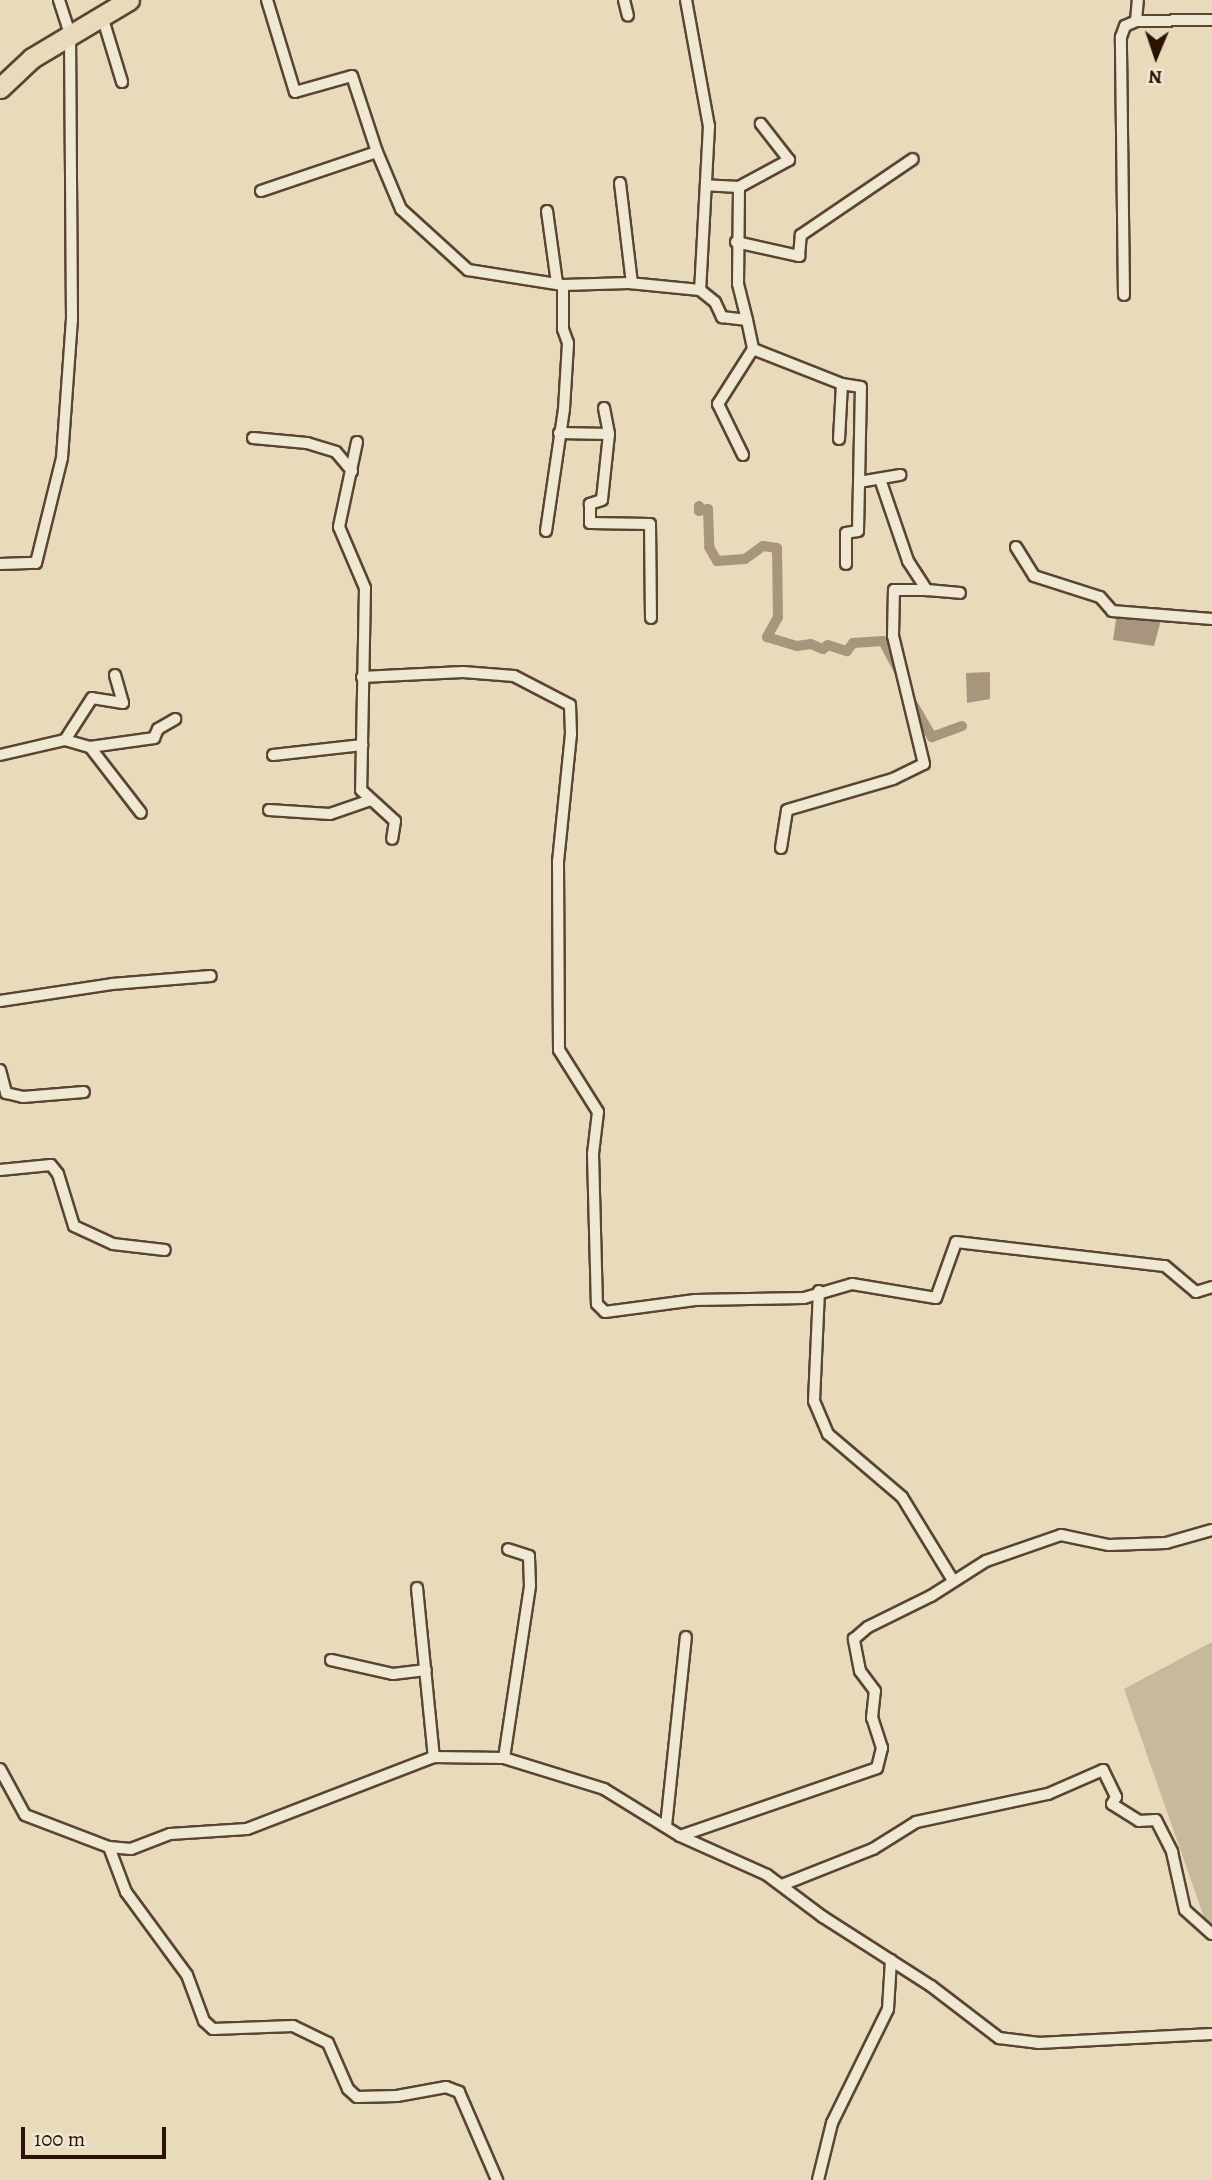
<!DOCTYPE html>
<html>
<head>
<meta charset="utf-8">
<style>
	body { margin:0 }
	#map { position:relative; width:1212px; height:2180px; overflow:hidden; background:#e7dbbb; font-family:Alegreya,serif }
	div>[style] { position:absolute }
	.green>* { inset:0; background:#c7b99c }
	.water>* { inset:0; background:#a7967d }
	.canal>* { height:10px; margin:-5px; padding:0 5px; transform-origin:5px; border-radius:5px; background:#a7967d }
	.roads { filter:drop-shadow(2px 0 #5b4432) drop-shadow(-2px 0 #5b4432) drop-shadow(0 2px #5b4432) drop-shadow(0 -2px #5b4432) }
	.minor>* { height:10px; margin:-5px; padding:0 5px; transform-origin:5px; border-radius:5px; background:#efe8d3 }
	.trunk>* { height:19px; margin:-9.5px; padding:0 9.5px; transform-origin:9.5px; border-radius:9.5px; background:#e7dbbb }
	span { translate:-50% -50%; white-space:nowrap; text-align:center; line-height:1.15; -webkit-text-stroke:5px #efe8d3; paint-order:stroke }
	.north { position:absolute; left:1121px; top:21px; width:70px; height:70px; -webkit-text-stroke:5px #efe8d3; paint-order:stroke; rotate:182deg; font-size:19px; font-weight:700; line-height:28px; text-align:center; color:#2c1105 }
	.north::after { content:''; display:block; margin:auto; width:24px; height:32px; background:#2c1105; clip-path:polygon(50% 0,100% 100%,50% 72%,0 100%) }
	.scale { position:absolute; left:21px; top:2127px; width:145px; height:32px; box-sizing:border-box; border:4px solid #2c1105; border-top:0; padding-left:9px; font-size:21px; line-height:24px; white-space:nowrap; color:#2c1105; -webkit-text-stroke:5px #efe8d3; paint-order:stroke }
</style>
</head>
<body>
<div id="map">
	<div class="green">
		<i style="clip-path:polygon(1212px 1642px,1212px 1940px,1124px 1689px)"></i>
	</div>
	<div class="water">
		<i style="clip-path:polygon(1117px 613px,1161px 620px,1154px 646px,1113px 640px)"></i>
		<i style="clip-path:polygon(990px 672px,990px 699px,967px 703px,966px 673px)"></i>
	</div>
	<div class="canal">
		<i style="left:699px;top:506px;width:5px;rotate:90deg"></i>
		<i style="left:699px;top:511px;width:9px;rotate:-13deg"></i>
		<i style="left:708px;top:509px;width:38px;rotate:88deg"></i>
		<i style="left:709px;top:547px;width:16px;rotate:60deg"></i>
		<i style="left:717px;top:561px;width:28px;rotate:-4deg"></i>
		<i style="left:745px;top:559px;width:22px;rotate:-36deg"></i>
		<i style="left:763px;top:546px;width:14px;rotate:8deg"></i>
		<i style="left:777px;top:548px;width:69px;rotate:89.2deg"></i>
		<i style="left:778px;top:617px;width:23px;rotate:119deg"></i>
		<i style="left:767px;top:637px;width:31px;rotate:17deg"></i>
		<i style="left:797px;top:646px;width:14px;rotate:-8deg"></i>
		<i style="left:811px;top:644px;width:13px;rotate:23deg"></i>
		<i style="left:823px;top:649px;width:6px;rotate:-39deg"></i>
		<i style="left:828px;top:645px;width:20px;rotate:18deg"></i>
		<i style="left:847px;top:651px;width:10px;rotate:-53deg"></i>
		<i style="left:853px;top:643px;width:30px;rotate:-4deg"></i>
		<i style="left:883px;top:641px;width:36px;rotate:62deg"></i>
		<i style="left:911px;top:701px;width:42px;rotate:59.7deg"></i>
		<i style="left:932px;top:737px;width:32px;rotate:-20deg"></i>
	</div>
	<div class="roads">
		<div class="minor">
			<i style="left:267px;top:0;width:96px;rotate:73.1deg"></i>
			<i style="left:295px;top:92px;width:59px;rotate:-15.7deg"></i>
			<i style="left:352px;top:76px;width:80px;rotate:71.8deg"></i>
			<i style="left:624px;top:0;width:16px;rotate:76deg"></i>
			<i style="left:686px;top:0;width:128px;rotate:79.7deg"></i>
			<i style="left:709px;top:126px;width:164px;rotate:93.1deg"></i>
			<i style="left:102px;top:16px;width:69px;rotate:73.1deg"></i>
			<i style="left:1136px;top:21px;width:21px;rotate:-85deg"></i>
			<i style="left:620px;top:183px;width:101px;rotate:83.2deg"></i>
			<i style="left:739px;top:187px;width:57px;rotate:-28.4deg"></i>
			<i style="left:789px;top:160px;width:46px;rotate:-127.9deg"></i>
			<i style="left:261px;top:191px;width:122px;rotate:-18.6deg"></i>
			<i style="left:377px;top:152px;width:62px;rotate:67.2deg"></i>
			<i style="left:401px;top:209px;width:91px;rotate:42.3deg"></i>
			<i style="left:468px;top:270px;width:96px;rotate:9deg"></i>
			<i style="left:563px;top:285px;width:66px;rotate:-1.7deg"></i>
			<i style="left:629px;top:283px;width:71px;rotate:5.6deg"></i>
			<i style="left:700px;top:290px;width:19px;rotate:39deg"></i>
			<i style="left:715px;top:302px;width:17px;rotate:65deg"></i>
			<i style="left:722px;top:317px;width:25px;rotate:7deg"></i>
			<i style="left:747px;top:320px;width:37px;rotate:-104deg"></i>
			<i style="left:738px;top:284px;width:97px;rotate:-89.4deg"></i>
			<i style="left:739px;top:187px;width:33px;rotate:-177deg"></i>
			<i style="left:547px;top:211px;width:73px;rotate:82.1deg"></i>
			<i style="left:736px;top:242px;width:65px;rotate:12.5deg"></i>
			<i style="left:799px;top:256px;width:21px;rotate:-85deg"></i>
			<i style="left:801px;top:235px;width:135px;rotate:-34.2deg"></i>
			<i style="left:1124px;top:295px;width:258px;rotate:-90.7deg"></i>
			<i style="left:1121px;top:37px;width:12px;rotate:-70deg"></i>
			<i style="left:1125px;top:26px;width:12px;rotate:-24deg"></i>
			<i style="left:1136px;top:21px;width:76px;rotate:-0.8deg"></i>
			<i style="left:747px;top:320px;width:30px;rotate:78deg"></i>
			<i style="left:753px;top:349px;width:96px;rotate:21.5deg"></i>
			<i style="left:842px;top:384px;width:55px;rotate:93.1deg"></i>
			<i style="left:842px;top:384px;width:19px;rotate:9deg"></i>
			<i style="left:861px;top:387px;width:144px;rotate:91.2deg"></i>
			<i style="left:858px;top:531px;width:12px;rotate:171deg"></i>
			<i style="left:846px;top:533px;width:31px;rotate:90deg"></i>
			<i style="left:604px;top:408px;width:26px;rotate:79deg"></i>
			<i style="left:559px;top:433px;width:50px;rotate:1.1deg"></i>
			<i style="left:609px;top:434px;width:66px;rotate:96.1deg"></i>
			<i style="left:602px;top:500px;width:13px;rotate:162deg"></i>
			<i style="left:590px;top:504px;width:19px;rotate:90deg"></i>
			<i style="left:590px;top:523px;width:60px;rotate:1deg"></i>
			<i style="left:650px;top:524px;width:94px;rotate:89.4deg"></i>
			<i style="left:253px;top:438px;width:54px;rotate:5.3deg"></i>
			<i style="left:307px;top:443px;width:30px;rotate:17deg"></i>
			<i style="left:336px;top:452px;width:25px;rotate:50deg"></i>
			<i style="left:357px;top:442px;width:87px;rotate:102deg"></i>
			<i style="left:339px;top:527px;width:66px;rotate:66.9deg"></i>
			<i style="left:365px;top:588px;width:202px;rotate:91.1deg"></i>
			<i style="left:361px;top:790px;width:46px;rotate:42.4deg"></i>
			<i style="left:395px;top:821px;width:18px;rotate:99deg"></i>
			<i style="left:743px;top:455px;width:57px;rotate:-116.1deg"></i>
			<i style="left:718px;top:404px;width:65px;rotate:-57.5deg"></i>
			<i style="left:880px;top:479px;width:87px;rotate:71.1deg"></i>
			<i style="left:908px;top:561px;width:35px;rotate:57deg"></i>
			<i style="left:927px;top:590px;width:33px;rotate:5deg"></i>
			<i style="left:859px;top:482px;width:42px;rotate:-9.7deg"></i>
			<i style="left:546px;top:531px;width:123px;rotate:-81.6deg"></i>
			<i style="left:564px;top:409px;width:66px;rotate:-86.5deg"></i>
			<i style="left:568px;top:343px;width:15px;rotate:-110deg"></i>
			<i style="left:563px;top:329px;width:44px;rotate:-90deg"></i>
			<i style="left:1016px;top:547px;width:34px;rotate:58deg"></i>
			<i style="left:1034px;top:576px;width:69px;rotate:17.7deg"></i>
			<i style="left:1100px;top:597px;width:18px;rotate:49deg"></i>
			<i style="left:1112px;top:611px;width:100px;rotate:4.6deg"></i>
			<i style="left:0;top:564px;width:36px;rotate:-2deg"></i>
			<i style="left:36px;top:563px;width:108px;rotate:-76.1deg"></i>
			<i style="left:62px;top:458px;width:138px;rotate:-85.9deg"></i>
			<i style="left:72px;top:320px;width:286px;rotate:-90.4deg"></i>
			<i style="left:70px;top:34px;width:36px;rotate:-108deg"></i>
			<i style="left:115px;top:675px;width:29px;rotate:74deg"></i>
			<i style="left:123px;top:703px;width:31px;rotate:-171deg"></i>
			<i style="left:92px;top:698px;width:50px;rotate:122.7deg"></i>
			<i style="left:65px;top:740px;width:26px;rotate:16deg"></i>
			<i style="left:90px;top:747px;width:65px;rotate:-8deg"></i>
			<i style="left:154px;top:738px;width:10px;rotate:-66deg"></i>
			<i style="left:158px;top:729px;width:20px;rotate:-30deg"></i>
			<i style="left:362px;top:677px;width:101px;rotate:-2.8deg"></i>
			<i style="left:463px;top:672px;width:51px;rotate:4.5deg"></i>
			<i style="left:514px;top:676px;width:63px;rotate:27.4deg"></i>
			<i style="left:570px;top:705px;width:29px;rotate:88deg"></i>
			<i style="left:571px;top:734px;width:129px;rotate:95.8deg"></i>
			<i style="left:558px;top:862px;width:188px;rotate:89.7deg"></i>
			<i style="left:559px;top:1050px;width:73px;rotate:57.8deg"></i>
			<i style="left:598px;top:1112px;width:42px;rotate:96.8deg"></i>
			<i style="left:593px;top:1154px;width:150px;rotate:88.5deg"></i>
			<i style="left:597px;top:1304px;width:11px;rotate:45deg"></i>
			<i style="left:605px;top:1312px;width:91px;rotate:-7.6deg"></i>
			<i style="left:695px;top:1300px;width:109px;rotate:-1.1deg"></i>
			<i style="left:804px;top:1298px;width:50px;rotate:-16.3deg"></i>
			<i style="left:852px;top:1284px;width:85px;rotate:9.5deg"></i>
			<i style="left:936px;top:1298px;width:59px;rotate:-70.3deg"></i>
			<i style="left:956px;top:1242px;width:210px;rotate:6.6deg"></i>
			<i style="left:1165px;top:1266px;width:40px;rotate:40deg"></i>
			<i style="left:1196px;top:1292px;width:17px;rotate:-17deg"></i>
			<i style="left:90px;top:747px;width:83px;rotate:52.3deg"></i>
			<i style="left:0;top:755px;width:67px;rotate:-13deg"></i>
			<i style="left:273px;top:755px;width:90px;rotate:-6.4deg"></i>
			<i style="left:269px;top:810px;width:61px;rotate:3.8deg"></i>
			<i style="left:330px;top:814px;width:43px;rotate:-18.9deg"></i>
			<i style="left:781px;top:848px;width:38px;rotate:-81deg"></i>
			<i style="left:787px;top:810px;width:110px;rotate:-16.3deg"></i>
			<i style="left:893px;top:779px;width:34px;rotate:-26deg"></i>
			<i style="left:924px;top:764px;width:132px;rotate:-103.6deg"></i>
			<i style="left:893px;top:636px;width:46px;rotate:-88.8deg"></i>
			<i style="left:894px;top:590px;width:33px"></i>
			<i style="left:0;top:1001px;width:113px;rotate:-8.6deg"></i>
			<i style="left:112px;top:984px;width:99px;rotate:-4.6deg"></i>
			<i style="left:0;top:1070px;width:24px;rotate:75deg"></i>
			<i style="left:6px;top:1093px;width:17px;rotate:13deg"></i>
			<i style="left:23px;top:1097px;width:61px;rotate:-4.7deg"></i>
			<i style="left:0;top:1170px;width:51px;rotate:-5.6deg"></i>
			<i style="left:51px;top:1165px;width:11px;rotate:52deg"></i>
			<i style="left:58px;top:1174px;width:54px;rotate:72.9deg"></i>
			<i style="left:74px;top:1226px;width:43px;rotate:24.8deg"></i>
			<i style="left:113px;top:1244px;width:52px;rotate:6.6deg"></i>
			<i style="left:819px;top:1291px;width:110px;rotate:92.6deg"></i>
			<i style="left:814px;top:1401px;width:36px;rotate:67deg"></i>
			<i style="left:828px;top:1434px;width:97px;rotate:40.4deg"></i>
			<i style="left:902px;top:1497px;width:96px;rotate:58.6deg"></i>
			<i style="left:417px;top:1588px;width:170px;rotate:84.3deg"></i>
			<i style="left:331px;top:1660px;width:64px;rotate:12.7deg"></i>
			<i style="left:393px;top:1674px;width:33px;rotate:-7deg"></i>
			<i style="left:504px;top:1758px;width:174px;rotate:-81.4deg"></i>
			<i style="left:530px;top:1586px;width:30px;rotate:-92deg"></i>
			<i style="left:529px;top:1556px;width:22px;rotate:-162deg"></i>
			<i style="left:0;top:1769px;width:52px;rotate:61.5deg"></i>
			<i style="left:25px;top:1815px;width:90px;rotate:20.9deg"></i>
			<i style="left:109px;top:1847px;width:22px;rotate:5deg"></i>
			<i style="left:131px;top:1849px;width:42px;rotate:-21deg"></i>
			<i style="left:170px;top:1834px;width:77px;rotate:-3.7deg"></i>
			<i style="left:247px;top:1829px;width:200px;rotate:-21.1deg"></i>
			<i style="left:434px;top:1757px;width:70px;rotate:0.8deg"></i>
			<i style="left:504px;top:1758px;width:105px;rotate:17.2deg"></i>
			<i style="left:604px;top:1789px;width:89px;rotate:31.7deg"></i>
			<i style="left:680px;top:1836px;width:95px;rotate:24.1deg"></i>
			<i style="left:767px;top:1875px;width:70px;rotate:36.9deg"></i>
			<i style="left:823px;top:1917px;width:128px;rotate:32.6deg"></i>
			<i style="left:931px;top:1986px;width:86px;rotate:37.4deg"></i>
			<i style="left:999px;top:2038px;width:39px;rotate:7deg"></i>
			<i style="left:1038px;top:2043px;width:174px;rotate:-3deg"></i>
			<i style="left:666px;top:1826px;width:190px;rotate:-84deg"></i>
			<i style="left:680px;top:1836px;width:208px;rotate:-19deg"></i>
			<i style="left:877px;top:1768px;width:21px;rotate:-76deg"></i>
			<i style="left:882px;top:1748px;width:32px;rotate:-108deg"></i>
			<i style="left:872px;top:1718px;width:27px;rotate:-84deg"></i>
			<i style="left:875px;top:1691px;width:25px;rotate:-127deg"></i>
			<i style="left:860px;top:1671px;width:33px;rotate:-101deg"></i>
			<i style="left:854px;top:1639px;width:18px;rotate:-41deg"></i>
			<i style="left:868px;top:1627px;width:70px;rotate:-26.2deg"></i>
			<i style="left:931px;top:1596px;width:65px;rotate:-32.5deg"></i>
			<i style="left:986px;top:1561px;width:79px;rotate:-19.1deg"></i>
			<i style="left:1061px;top:1535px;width:49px;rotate:11.8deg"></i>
			<i style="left:1109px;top:1545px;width:57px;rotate:-2deg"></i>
			<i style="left:1166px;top:1543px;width:48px;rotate:-15.8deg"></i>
			<i style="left:109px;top:1847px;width:48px;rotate:69.3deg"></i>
			<i style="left:126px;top:1892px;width:103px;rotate:53.7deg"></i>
			<i style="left:187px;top:1975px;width:49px;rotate:69.7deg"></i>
			<i style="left:204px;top:2021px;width:12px;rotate:42deg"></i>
			<i style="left:213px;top:2029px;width:80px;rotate:-2.1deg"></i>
			<i style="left:293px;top:2026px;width:39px;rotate:26deg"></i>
			<i style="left:328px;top:2043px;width:50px;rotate:66.5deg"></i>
			<i style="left:348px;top:2089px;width:12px;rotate:42deg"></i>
			<i style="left:357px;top:2097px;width:40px;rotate:-1.4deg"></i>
			<i style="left:397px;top:2096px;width:50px;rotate:-10.4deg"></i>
			<i style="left:446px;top:2087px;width:14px;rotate:21deg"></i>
			<i style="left:459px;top:2092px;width:96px;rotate:66.6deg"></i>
			<i style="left:782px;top:1885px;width:98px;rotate:-21.6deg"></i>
			<i style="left:873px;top:1849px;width:51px;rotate:-32.1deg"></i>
			<i style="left:916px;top:1822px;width:135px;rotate:-12deg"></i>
			<i style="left:1048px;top:1794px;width:60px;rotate:-23.6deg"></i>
			<i style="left:1103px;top:1770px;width:30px;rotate:64deg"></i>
			<i style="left:1116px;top:1797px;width:8px;rotate:120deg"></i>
			<i style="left:1112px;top:1804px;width:32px;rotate:32deg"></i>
			<i style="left:1139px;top:1821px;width:17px;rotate:-3deg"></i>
			<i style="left:1156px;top:1820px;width:36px;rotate:63deg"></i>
			<i style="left:1172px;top:1852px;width:59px;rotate:77.4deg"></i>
			<i style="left:1185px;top:1910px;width:36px;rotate:42deg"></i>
			<i style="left:818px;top:2180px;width:59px;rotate:-76.2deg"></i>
			<i style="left:832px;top:2123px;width:127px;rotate:-63.8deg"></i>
			<i style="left:888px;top:2009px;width:49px;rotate:-86.5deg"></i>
		</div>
		<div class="trunk">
			<i style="left:0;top:88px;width:44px;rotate:-43.2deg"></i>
			<i style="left:32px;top:58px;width:113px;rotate:-30.9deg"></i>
		</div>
	</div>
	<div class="north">N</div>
	<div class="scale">100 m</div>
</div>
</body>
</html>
